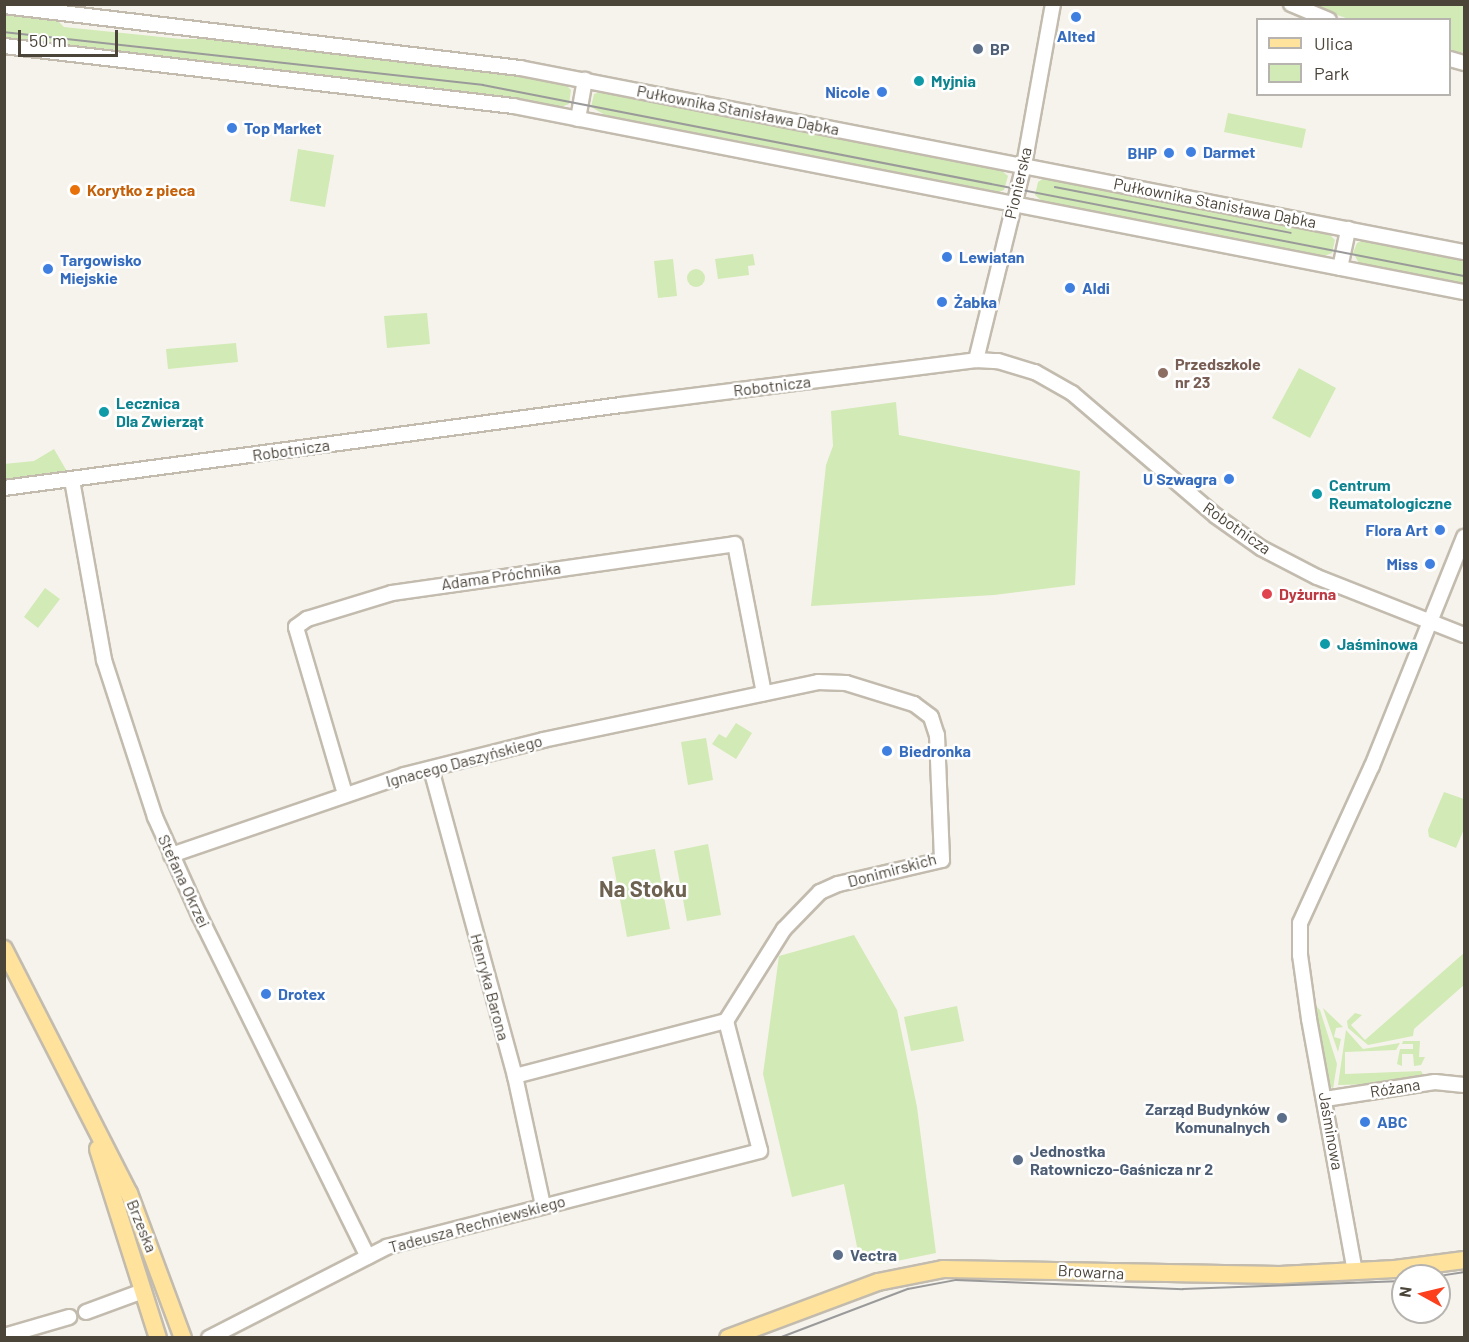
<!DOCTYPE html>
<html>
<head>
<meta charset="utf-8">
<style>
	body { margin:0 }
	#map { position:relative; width:1469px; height:1342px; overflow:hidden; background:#f6f3ec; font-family:Barlow,sans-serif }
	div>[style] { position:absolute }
	.green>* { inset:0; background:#d2eab5 }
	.round { border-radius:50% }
	.roads { filter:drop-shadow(2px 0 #c2bbae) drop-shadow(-2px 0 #c2bbae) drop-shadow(0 2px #c2bbae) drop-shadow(0 -2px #c2bbae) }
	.minor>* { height:14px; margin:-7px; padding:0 7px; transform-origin:7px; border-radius:7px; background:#fff }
	.major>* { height:16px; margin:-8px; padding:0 8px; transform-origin:8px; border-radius:8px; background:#ffe39c }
	.tram>* { height:1.5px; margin:-0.75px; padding:0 0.75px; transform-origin:0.75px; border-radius:0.75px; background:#9a9a9a }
	.dots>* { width:16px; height:16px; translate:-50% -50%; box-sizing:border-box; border:3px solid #fff; border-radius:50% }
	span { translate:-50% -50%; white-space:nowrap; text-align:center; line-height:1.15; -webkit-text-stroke:5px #fff; paint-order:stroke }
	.shop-label { font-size:16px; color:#366cbe; font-weight:700 }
	.right { translate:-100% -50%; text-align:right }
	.left { translate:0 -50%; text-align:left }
	.service-label { font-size:16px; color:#4e5e75; font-weight:700 }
	.culture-label { font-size:16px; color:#0d838f; font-weight:700 }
	.street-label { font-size:16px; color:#4b4439 }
	.food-label { font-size:16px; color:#c56008; font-weight:700 }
	.education-label { font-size:16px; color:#785e54; font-weight:700 }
	.health-label { font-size:16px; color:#be3a42; font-weight:700 }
	.district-label { font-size:22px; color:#6e6250; font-weight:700 }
	.frame { position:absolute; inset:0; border:6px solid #4b4439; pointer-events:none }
	.legend { position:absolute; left:1256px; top:18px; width:195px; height:78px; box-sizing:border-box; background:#fff; border:2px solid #b7b4b0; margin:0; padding:8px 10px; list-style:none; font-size:18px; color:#4b4439 }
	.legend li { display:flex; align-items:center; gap:12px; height:30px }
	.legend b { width:30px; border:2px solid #b7b4b0 }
	.north { position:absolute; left:1391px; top:1264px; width:60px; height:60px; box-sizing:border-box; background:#fff; border:2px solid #b7b4b0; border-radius:50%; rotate:278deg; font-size:16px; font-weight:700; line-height:24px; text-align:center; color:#4b4439 }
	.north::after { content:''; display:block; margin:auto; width:21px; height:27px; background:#fc3f1d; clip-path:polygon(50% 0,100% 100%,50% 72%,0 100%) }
	.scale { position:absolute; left:18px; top:30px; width:100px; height:27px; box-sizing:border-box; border:3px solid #4b4439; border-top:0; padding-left:8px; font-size:18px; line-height:21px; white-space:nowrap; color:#4b4439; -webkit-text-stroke:4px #fff; paint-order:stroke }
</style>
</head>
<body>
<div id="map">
	<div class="green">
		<i style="clip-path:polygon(1307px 5px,1464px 5px,1464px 53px,1450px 50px,1450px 20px,1349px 19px)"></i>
		<i style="clip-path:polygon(5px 14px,57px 20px,64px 27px,181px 39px,225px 39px,457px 65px,564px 83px,571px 90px,569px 104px,561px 107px,439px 88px,5px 39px)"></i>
		<i style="clip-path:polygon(604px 91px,1000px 169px,1008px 176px,1004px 190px,999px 192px,605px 115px,591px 107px,594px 94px)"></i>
		<i style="clip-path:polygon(1228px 113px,1306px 129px,1302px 148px,1224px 132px)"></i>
		<i style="clip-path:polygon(298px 149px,334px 155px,325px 207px,290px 201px)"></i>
		<i style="clip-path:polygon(1044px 178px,1328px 233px,1335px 240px,1332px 253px,1322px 257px,1042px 201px,1035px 195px,1038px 182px)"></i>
		<i style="clip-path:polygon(1364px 240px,1464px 260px,1464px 285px,1359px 263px,1353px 253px,1357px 243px)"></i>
		<i style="clip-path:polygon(753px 254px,755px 265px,748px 266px,749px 275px,718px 279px,715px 259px)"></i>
		<i style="clip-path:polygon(673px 259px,677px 296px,658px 298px,654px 261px)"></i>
		<i class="round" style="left:687px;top:269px;width:18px;height:18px"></i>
		<i style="clip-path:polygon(427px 313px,430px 344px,387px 348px,384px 316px)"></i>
		<i style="clip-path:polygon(236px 343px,238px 362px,168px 369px,166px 349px)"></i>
		<i style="clip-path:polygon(1299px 368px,1336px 388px,1310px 438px,1272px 418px)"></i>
		<i style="clip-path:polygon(896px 402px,899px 435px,1080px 471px,1075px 585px,994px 595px,811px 606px,826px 465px,833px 446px,831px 411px)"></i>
		<i style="clip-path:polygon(54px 449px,72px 480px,5px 488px,4px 464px,34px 461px)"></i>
		<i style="clip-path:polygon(45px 588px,60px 599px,38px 628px,24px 617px)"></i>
		<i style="clip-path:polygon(736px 723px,752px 733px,736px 759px,712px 744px,719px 734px,726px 738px)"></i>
		<i style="clip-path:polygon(706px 738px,713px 780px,688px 785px,681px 742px)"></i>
		<i style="clip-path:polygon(1444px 792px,1464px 799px,1464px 829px,1456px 848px,1429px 837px,1428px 830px)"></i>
		<i style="clip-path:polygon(708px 844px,721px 915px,687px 921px,674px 851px)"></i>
		<i style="clip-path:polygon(655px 849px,670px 929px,627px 937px,612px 857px)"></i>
		<i style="clip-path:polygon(854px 935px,897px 1010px,917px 1107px,936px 1253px,882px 1264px,860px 1261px,844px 1184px,792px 1197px,763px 1074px,779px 956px)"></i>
		<i style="clip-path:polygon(1464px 953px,1464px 985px,1414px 1029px,1413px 1036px,1368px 1045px,1348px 1028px,1347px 1021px,1355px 1013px,1362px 1015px,1351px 1025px,1365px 1040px)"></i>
		<i style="clip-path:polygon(1313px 1003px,1320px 1010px,1337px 1064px,1333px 1089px,1326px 1081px)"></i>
		<i style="clip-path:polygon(957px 1006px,964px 1041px,911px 1051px,904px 1017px)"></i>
		<i style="clip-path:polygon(1323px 1008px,1343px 1027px,1336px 1028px,1334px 1037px,1341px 1039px,1338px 1052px)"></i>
		<i style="clip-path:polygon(1346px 1030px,1363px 1049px,1400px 1043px,1396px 1050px,1345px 1052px,1345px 1074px,1421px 1071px,1424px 1076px,1380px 1084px,1338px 1085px)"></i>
		<i style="clip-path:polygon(1403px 1041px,1420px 1041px,1419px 1057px,1425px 1057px,1421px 1065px,1414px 1066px,1413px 1054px,1402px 1054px,1402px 1066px,1397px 1064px,1400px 1049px,1413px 1049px,1413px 1044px,1402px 1044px)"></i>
	</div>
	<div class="roads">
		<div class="minor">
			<i style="left:1291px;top:4px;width:41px;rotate:22.8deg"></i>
			<i style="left:4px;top:6px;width:520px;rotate:6.85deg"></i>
			<i style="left:520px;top:68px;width:962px;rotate:11.03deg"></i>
			<i style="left:4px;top:46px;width:513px;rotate:6.72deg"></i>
			<i style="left:513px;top:106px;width:969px;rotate:11.07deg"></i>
			<i style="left:1450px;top:59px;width:15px;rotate:16deg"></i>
			<i style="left:578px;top:119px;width:40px;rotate:-80deg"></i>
			<i style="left:1340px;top:268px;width:40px;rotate:-78deg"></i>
			<i style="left:976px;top:360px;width:201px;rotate:-76.2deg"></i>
			<i style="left:1024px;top:165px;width:164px;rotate:-79.8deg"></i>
			<i style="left:72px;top:480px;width:183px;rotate:79.9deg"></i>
			<i style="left:104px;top:660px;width:165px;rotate:72deg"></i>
			<i style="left:155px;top:817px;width:107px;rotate:65.8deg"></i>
			<i style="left:199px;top:915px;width:381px;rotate:63.7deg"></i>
			<i style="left:4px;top:488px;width:623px;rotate:-7.66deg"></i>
			<i style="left:621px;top:405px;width:358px;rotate:-7.2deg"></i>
			<i style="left:976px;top:360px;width:22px;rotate:3deg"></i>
			<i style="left:998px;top:361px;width:39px;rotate:17deg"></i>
			<i style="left:1035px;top:372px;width:43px;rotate:29.6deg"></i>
			<i style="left:1072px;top:393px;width:189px;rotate:40.5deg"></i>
			<i style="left:1216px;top:516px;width:55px;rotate:35.4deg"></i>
			<i style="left:1261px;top:548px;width:63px;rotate:27.4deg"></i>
			<i style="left:1317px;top:577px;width:158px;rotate:21.5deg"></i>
			<i style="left:431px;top:769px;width:318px;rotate:74.7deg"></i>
			<i style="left:515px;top:1076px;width:133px;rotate:77.8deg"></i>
			<i style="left:345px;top:794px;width:174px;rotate:-106.4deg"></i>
			<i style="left:296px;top:627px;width:14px;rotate:-36deg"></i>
			<i style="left:307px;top:619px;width:89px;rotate:-17deg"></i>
			<i style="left:392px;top:593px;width:346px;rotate:-8.1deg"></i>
			<i style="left:735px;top:544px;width:152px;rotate:79deg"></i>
			<i style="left:171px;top:855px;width:246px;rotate:-18.9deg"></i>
			<i style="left:404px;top:775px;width:143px;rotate:-14.1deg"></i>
			<i style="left:543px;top:740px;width:281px;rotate:-11.9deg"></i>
			<i style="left:818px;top:682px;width:28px;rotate:2deg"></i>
			<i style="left:846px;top:683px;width:71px;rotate:17.2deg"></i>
			<i style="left:914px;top:704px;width:21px;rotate:37deg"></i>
			<i style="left:931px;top:717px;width:19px;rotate:72deg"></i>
			<i style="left:937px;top:735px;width:125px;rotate:87.7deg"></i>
			<i style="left:942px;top:860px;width:107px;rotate:167deg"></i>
			<i style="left:838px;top:884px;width:20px;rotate:156deg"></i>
			<i style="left:820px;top:892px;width:52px;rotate:134.2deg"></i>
			<i style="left:784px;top:929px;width:109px;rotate:122.2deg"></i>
			<i style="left:726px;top:1021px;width:134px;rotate:75.3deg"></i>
			<i style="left:760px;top:1151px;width:385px;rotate:165.6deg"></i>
			<i style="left:387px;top:1247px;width:200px;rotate:152.9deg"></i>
			<i style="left:515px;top:1076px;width:218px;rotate:-14.6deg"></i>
			<i style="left:1325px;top:1099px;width:111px;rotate:-8.8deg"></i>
			<i style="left:1435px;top:1082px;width:29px;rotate:6deg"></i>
			<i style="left:1355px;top:1272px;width:257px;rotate:-100.3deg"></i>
			<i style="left:1309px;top:1019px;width:65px;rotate:-98deg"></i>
			<i style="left:1300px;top:955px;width:32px;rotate:-90deg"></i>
			<i style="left:1300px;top:923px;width:173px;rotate:-65.4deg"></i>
			<i style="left:1372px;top:766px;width:247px;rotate:-68.1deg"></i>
			<i style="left:86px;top:1312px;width:61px;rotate:-20.2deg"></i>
			<i style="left:4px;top:1336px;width:68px;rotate:-16.3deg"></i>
		</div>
		<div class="major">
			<i style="left:4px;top:949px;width:274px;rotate:62.9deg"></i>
			<i style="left:129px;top:1193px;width:155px;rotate:69.6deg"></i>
			<i style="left:98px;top:1149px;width:198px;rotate:72.4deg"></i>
			<i style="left:728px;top:1338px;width:160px;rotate:-20.5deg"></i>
			<i style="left:878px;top:1282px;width:66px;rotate:-11.3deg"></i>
			<i style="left:943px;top:1269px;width:337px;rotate:1deg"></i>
			<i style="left:1280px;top:1275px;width:115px;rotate:-3deg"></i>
			<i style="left:1395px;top:1269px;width:70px;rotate:-7.4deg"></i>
		</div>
	</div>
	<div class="tram">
		<i style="left:4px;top:32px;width:482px;rotate:6.3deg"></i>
		<i style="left:483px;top:85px;width:999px;rotate:11.02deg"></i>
		<i style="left:1055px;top:187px;width:240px;rotate:11deg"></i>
		<i style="left:1439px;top:1276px;width:25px;rotate:-9deg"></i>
		<i style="left:779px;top:1338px;width:138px;rotate:-20.8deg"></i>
		<i style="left:908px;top:1289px;width:49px;rotate:-10.6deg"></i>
		<i style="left:956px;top:1280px;width:227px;rotate:2.3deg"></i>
		<i style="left:1183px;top:1289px;width:220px;rotate:-2.1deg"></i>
	</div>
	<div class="dots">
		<i style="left:1076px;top:17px;background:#3f7fe0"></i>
		<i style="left:978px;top:49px;background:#5c6f8a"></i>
		<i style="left:919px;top:81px;background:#0f9aa8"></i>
		<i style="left:882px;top:92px;background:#3f7fe0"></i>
		<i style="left:232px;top:128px;background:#3f7fe0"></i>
		<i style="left:1191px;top:152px;background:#3f7fe0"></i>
		<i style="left:1169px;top:153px;background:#3f7fe0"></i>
		<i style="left:75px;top:190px;background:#e8710a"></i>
		<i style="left:947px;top:257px;background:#3f7fe0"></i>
		<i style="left:48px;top:269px;background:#3f7fe0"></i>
		<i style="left:1070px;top:288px;background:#3f7fe0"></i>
		<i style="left:942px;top:302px;background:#3f7fe0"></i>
		<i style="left:1163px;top:373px;background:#8d6e63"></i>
		<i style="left:104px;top:412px;background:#0f9aa8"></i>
		<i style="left:1229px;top:479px;background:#3f7fe0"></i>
		<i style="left:1317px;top:494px;background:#0f9aa8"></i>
		<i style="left:1440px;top:530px;background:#3f7fe0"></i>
		<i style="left:1430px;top:564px;background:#3f7fe0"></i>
		<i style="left:1267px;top:594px;background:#e0444e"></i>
		<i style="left:1325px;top:644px;background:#0f9aa8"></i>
		<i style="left:887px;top:751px;background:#3f7fe0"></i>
		<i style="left:266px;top:994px;background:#3f7fe0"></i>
		<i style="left:1282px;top:1118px;background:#5c6f8a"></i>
		<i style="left:1365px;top:1122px;background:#3f7fe0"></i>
		<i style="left:1018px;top:1160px;background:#5c6f8a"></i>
		<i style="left:838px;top:1255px;background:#5c6f8a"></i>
	</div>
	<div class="shop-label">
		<span style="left:1076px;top:36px">Alted</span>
		<span class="right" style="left:870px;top:92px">Nicole</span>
		<span class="left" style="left:244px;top:128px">Top Market</span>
		<span class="left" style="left:1203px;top:152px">Darmet</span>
		<span class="right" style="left:1157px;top:153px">BHP</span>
		<span class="left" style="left:959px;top:257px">Lewiatan</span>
		<span class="left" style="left:60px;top:269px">Targowisko<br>Miejskie</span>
		<span class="left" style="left:1082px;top:288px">Aldi</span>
		<span class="left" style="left:954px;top:302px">Żabka</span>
		<span class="right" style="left:1217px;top:479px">U Szwagra</span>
		<span class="right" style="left:1428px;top:530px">Flora Art</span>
		<span class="right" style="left:1418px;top:564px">Miss</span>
		<span class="left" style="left:899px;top:751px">Biedronka</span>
		<span class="left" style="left:278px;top:994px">Drotex</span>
		<span class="left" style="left:1377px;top:1122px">ABC</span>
	</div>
	<div class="service-label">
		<span class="left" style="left:990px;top:49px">BP</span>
		<span class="right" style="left:1270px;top:1118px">Zarząd Budynków<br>Komunalnych</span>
		<span class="left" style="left:1030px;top:1160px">Jednostka<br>Ratowniczo-Gaśnicza nr 2</span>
		<span class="left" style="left:850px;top:1255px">Vectra</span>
	</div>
	<div class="culture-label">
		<span class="left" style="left:931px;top:81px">Myjnia</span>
		<span class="left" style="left:116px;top:412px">Lecznica<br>Dla Zwierząt</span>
		<span class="left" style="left:1329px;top:494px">Centrum<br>Reumatologiczne</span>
		<span class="left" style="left:1337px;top:644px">Jaśminowa</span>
	</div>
	<div class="street-label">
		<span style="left:738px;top:110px;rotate:11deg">Pułkownika Stanisława Dąbka</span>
		<span style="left:1018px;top:183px;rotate:-77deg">Pionierska</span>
		<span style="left:1215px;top:203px;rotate:11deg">Pułkownika Stanisława Dąbka</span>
		<span style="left:772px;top:386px;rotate:-7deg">Robotnicza</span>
		<span style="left:291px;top:450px;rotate:-8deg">Robotnicza</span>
		<span style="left:1237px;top:528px;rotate:35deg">Robotnicza</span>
		<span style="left:501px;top:576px;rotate:-8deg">Adama Próchnika</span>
		<span style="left:464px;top:761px;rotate:-15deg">Ignacego Daszyńskiego</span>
		<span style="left:892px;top:870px;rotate:-15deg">Donimirskich</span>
		<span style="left:184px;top:881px;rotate:65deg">Stefana Okrzei</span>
		<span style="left:490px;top:987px;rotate:75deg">Henryka Barona</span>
		<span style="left:1395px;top:1088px;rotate:-9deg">Różana</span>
		<span style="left:1331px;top:1131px;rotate:80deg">Jaśminowa</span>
		<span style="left:477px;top:1224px;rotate:-15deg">Tadeusza Rechniewskiego</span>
		<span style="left:142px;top:1226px;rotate:68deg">Brzeska</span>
		<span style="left:1091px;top:1272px;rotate:3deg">Browarna</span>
	</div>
	<div class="food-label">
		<span class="left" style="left:87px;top:190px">Korytko z pieca</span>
	</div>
	<div class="education-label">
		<span class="left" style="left:1175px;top:373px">Przedszkole<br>nr 23</span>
	</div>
	<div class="health-label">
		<span class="left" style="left:1279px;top:594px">Dyżurna</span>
	</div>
	<div class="district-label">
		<span style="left:643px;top:889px">Na Stoku</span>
	</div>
	<div class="frame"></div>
	<ul class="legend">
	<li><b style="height:8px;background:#ffe39c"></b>Ulica</li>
	<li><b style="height:16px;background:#d2eab5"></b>Park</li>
	</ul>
	<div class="north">N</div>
	<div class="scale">50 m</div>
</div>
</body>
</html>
